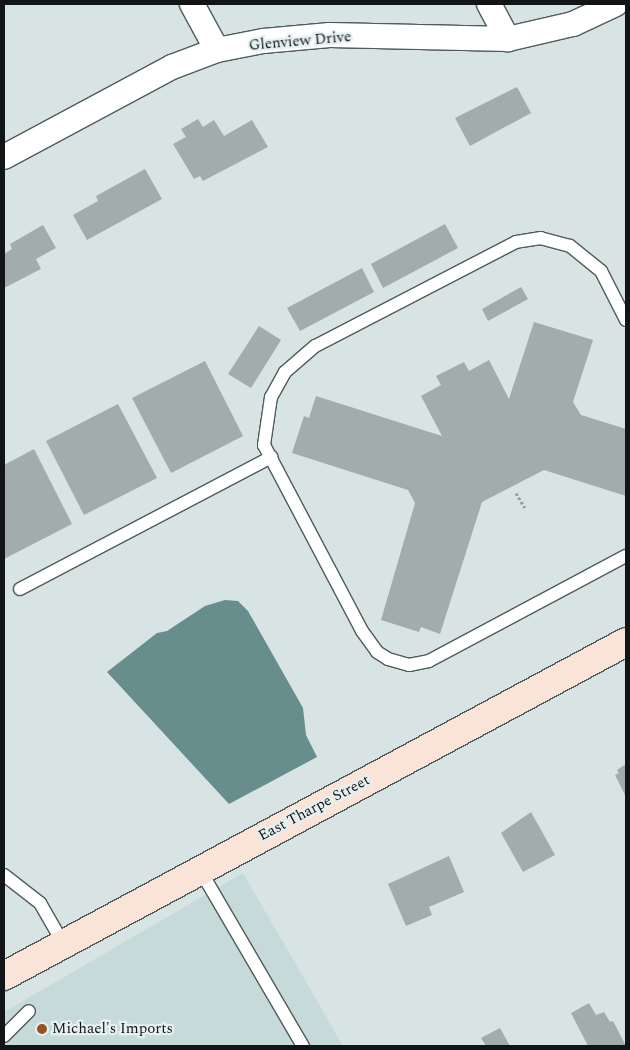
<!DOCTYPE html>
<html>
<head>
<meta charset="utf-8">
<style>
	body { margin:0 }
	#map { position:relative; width:630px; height:1050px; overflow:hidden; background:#d8e3e3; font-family:Spectral,serif }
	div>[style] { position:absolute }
	.built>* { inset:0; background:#c6dad9 }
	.water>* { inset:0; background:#688d8d }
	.building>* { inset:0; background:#a2acac }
	.path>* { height:3px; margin-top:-1.5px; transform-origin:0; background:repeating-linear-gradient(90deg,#959e9e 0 2.5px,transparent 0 5px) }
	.roads { filter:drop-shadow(1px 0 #515a5a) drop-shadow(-1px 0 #515a5a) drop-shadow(0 1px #515a5a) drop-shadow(0 -1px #515a5a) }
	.lane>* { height:12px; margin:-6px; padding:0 6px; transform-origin:6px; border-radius:6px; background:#fff }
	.street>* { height:24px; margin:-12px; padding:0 12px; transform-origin:12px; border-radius:12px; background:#fff }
	.secondary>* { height:28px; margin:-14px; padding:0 14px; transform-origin:14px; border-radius:14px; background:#fae4d8 }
	.dots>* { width:14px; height:14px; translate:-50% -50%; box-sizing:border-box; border:2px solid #e6f0f0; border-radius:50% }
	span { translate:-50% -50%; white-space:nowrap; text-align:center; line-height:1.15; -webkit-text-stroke:4.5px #e6f0f0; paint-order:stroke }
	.street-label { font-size:15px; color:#111515 }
	.poi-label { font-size:15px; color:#111515 }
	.left { translate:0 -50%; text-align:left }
	.frame { position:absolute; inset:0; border:5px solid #111515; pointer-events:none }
</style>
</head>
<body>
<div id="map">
	<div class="built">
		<i style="clip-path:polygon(243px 873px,343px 1046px,4px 1046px,4px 1012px)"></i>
	</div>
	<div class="water">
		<i style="clip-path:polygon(225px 600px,238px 601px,248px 611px,303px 708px,306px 735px,317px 757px,229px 804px,107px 672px,157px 633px,167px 631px,205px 606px)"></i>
	</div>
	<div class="building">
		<i style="clip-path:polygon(517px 87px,531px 113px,470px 146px,455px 118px)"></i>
		<i style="clip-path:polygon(198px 119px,203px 127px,214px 120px,224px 136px,252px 120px,268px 147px,203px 181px,200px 176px,194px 179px,173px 144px,186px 137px,181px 129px)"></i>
		<i style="clip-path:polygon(145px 169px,162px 199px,87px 240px,73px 215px,98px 201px,96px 196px)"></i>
		<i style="clip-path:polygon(445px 224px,458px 248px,383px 288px,371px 264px)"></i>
		<i style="clip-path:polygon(43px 225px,56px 248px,36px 259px,41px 269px,4px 288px,4px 254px,12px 249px,10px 244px)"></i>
		<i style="clip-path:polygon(362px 268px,374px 292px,300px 331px,287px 308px)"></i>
		<i style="clip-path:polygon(521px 287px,528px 299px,488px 321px,482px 309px)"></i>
		<i style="clip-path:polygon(534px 322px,593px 340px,573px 402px,581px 415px,626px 429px,626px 496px,544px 470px,482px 502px,440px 634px,421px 627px,419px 632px,381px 620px,415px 503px,408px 490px,292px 453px,304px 416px,309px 418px,316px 396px,442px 436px,421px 396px,441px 385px,436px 376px,464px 362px,469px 371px,489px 360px,509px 399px)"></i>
		<i style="clip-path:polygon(259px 326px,281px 340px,251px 388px,228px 374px)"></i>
		<i style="clip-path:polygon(205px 361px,243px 436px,171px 473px,132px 398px)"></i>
		<i style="clip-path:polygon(118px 404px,157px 478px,84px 515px,46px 441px)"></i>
		<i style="clip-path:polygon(34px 449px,72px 524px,4px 559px,4px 465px)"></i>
		<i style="clip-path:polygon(626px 764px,626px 797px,615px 775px,619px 773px,617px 770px)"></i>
		<i style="clip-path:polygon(531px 812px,555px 855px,523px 872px,501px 833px)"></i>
		<i style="clip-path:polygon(449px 856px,464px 892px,429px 907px,432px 915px,406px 926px,388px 884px)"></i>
		<i style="clip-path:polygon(589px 1003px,596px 1015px,604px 1012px,610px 1022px,613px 1021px,626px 1046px,588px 1046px,571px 1013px)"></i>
		<i style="clip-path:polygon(500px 1028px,510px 1046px,486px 1046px,481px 1038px)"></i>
	</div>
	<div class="path">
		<i style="left:516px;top:493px;width:17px;rotate:59deg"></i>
	</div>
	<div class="roads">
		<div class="lane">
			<i style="left:626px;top:320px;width:55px;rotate:-117deg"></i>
			<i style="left:601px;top:271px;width:40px;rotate:-141deg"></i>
			<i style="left:570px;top:246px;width:30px;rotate:-165deg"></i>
			<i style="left:541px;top:238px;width:25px;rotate:171deg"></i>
			<i style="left:516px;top:242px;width:226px;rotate:152.6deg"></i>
			<i style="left:315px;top:346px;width:40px;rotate:139deg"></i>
			<i style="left:285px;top:372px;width:29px;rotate:119deg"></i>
			<i style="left:271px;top:397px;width:49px;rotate:98.3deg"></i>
			<i style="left:264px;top:445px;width:210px;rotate:62.2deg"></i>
			<i style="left:362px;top:631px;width:26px;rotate:54deg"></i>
			<i style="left:377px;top:652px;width:13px;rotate:32deg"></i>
			<i style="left:388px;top:659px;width:22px;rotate:16deg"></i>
			<i style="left:409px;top:665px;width:20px;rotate:-11deg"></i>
			<i style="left:429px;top:661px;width:223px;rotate:-28.1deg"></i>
			<i style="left:20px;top:589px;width:284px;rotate:-27.7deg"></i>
			<i style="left:200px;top:870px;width:204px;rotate:59.7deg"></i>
			<i style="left:4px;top:875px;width:46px;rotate:37.9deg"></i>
			<i style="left:40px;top:903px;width:46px;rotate:60.1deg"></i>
			<i style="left:4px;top:1036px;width:35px;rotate:-45deg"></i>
		</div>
		<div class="street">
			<i style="left:192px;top:4px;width:52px;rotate:61.5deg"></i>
			<i style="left:489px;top:4px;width:40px;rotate:62deg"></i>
			<i style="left:4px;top:157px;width:191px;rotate:-28.2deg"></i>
			<i style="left:172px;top:67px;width:48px;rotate:-20.7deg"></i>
			<i style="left:217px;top:50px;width:47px;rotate:-11.1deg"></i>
			<i style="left:263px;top:41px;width:67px;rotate:-5.1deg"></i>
			<i style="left:330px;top:35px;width:178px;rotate:1.3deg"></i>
			<i style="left:508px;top:39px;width:67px;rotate:-13deg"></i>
			<i style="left:573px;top:24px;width:47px;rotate:-24.9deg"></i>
		</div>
		<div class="secondary">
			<i style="left:4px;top:976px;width:706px;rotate:-28.23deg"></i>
		</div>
	</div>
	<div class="dots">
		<i style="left:42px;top:1029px;background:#975127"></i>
	</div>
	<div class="street-label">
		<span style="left:300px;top:41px;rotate:-5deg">Glenview Drive</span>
		<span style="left:314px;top:808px;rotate:-28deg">East Tharpe Street</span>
	</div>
	<div class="poi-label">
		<span class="left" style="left:52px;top:1029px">Michael's Imports</span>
	</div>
	<div class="frame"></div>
</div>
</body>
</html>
